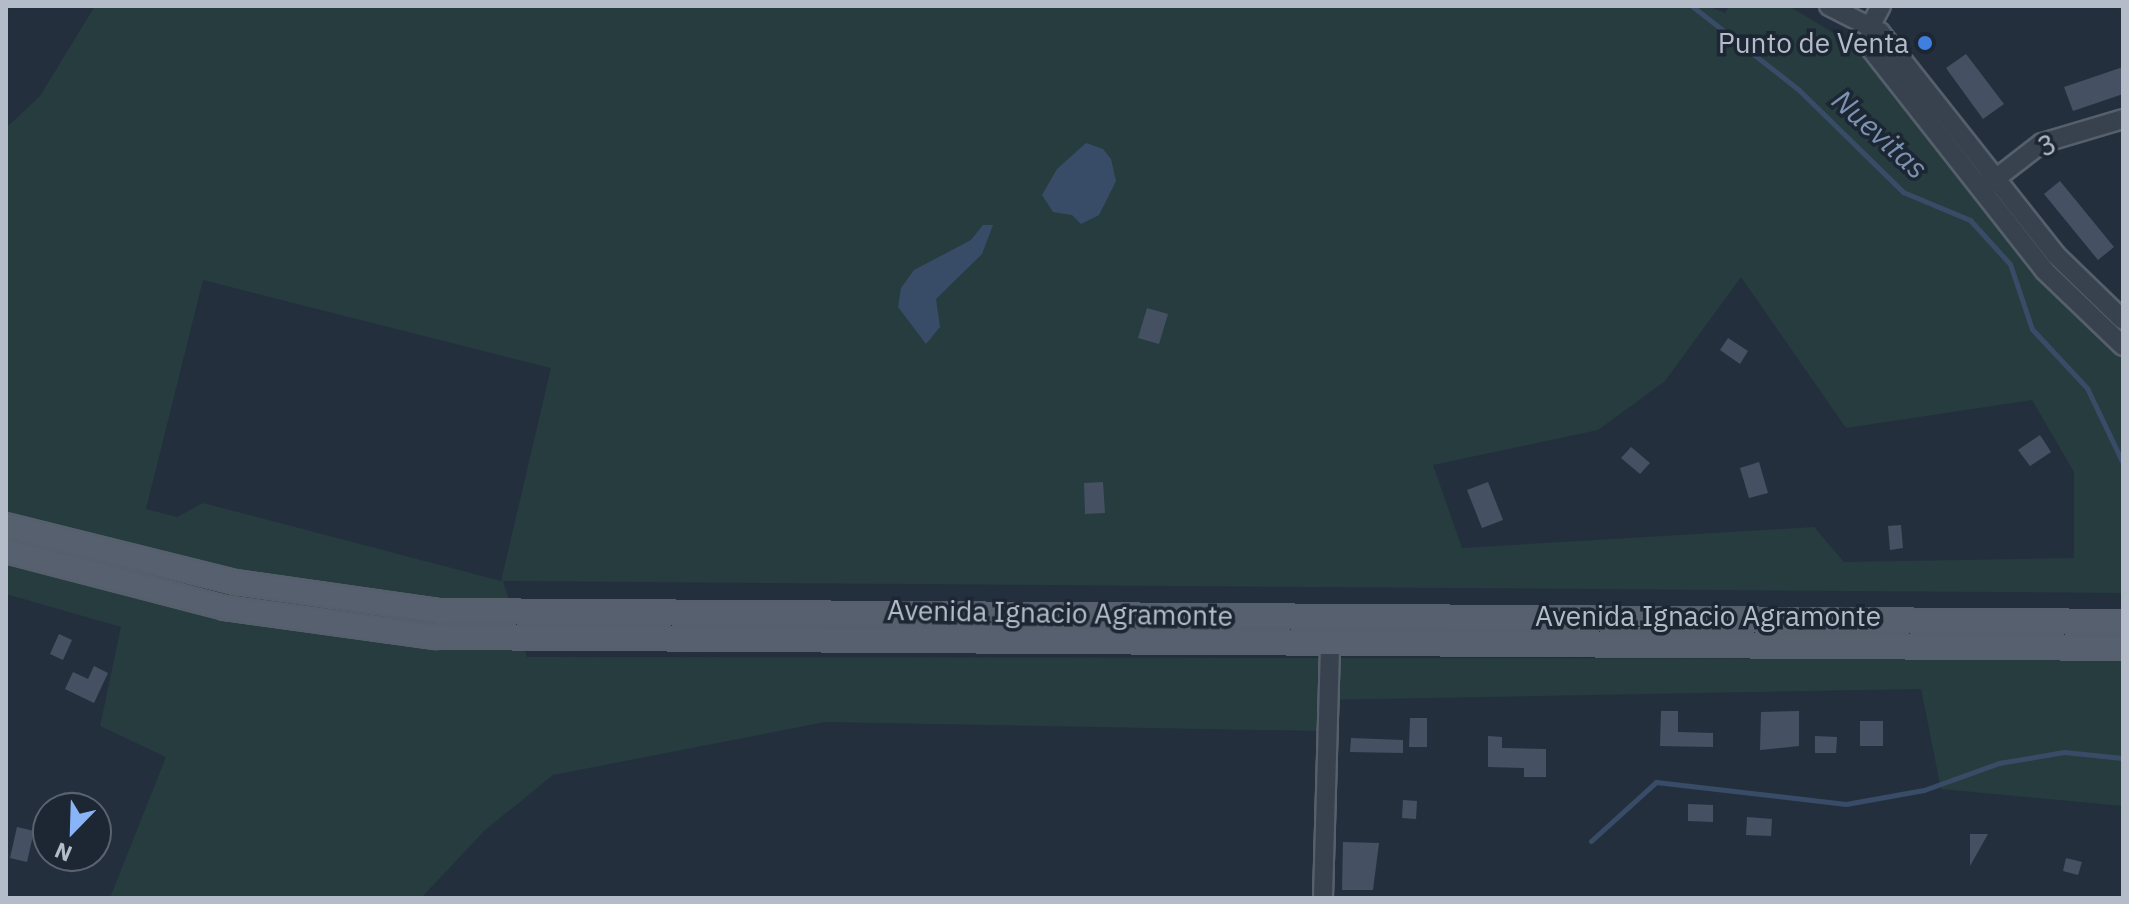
<!DOCTYPE html>
<html>
<head>
<meta charset="utf-8">
<style>
	body { margin:0 }
	#map { position:relative; width:2129px; height:904px; overflow:hidden; background:#242f3e; font-family:"IBM Plex Sans",sans-serif }
	div>[style] { position:absolute }
	.green>* { inset:0; background:#263c3f }
	.water>* { inset:0; background:#394c67 }
	.stream>* { height:5px; margin:-2.5px; padding:0 2.5px; transform-origin:2.5px; border-radius:2.5px; background:#394c67 }
	.building>* { inset:0; background:#455162 }
	.roads { filter:drop-shadow(2px 0 #565f6c) drop-shadow(-2px 0 #565f6c) drop-shadow(0 2px #565f6c) drop-shadow(0 -2px #565f6c) }
	.minor>* { height:18px; margin:-9px; padding:0 9px; transform-origin:9px; border-radius:9px; background:#38414e }
	.major>* { height:22px; margin:-11px; padding:0 11px; transform-origin:11px; border-radius:11px; background:#56606e }
	.dots>* { width:22px; height:22px; translate:-50% -50%; box-sizing:border-box; border:4px solid #1d2633; border-radius:50% }
	span { translate:-50% -50%; white-space:nowrap; text-align:center; line-height:1.15; -webkit-text-stroke:7px #1d2633; paint-order:stroke }
	.poi-label { font-size:28px; color:#b4bcc9 }
	.right { translate:-100% -50%; text-align:right }
	.street-label { font-size:28px; color:#b4bcc9 }
	.water-label { font-size:30px; color:#7c92b1; font-style:italic }
	.frame { position:absolute; inset:0; border:8px solid #b4bcc9; pointer-events:none }
	.north { position:absolute; left:32px; top:792px; width:80px; height:80px; box-sizing:border-box; background:#1d2633; border:2px solid #59626f; border-radius:50%; rotate:203deg; font-size:22px; font-weight:700; line-height:32px; text-align:center; color:#b4bcc9 }
	.north::after { content:''; display:block; margin:auto; width:28px; height:36px; background:#8ab4f8; clip-path:polygon(50% 0,100% 100%,50% 72%,0 100%) }
</style>
</head>
<body>
<div id="map">
	<div class="green">
		<i style="clip-path:polygon(evenodd,95px 6px,1708px 6px,1725px 13px,1730px 6px,1789px 6px,1860px 49px,2027px 264px,2123px 359px,2123px 593px,503px 581px,527px 657px,2123px 659px,2123px 806px,1941px 789px,1921px 689px,1321px 700px,1319px 731px,825px 722px,553px 775px,485px 830px,421px 898px,110px 898px,166px 757px,100px 726px,121px 627px,6px 594px,6px 128px,40px 96px,95px 6px,1741px 277px,1846px 428px,2032px 400px,2074px 472px,2074px 558px,1844px 562px,1814px 527px,1462px 548px,1433px 465px,1598px 430px,1665px 381px,1741px 277px,95px 6px,203px 280px,551px 368px,501px 581px,203px 503px,177px 517px,146px 509px,203px 280px)"></i>
	</div>
	<div class="water">
		<i style="clip-path:polygon(1086px 143px,1103px 149px,1111px 159px,1116px 181px,1099px 215px,1081px 224px,1072px 215px,1053px 212px,1042px 195px,1057px 169px)"></i>
		<i style="clip-path:polygon(983px 225px,993px 225px,982px 254px,936px 299px,940px 327px,926px 344px,898px 307px,901px 288px,914px 270px,971px 240px)"></i>
	</div>
	<div class="stream">
		<i style="left:1692px;top:6px;width:136px;rotate:38.1deg"></i>
		<i style="left:1799px;top:90px;width:146px;rotate:44.4deg"></i>
		<i style="left:1903px;top:192px;width:73px;rotate:22.7deg"></i>
		<i style="left:1970px;top:220px;width:59px;rotate:47.7deg"></i>
		<i style="left:2010px;top:264px;width:69px;rotate:71.3deg"></i>
		<i style="left:2032px;top:329px;width:81px;rotate:47deg"></i>
		<i style="left:2087px;top:388px;width:83px;rotate:64.4deg"></i>
		<i style="left:1591px;top:841px;width:88px;rotate:-42.2deg"></i>
		<i style="left:1656px;top:782px;width:191px;rotate:6.6deg"></i>
		<i style="left:1846px;top:804px;width:79px;rotate:-10.2deg"></i>
		<i style="left:1924px;top:790px;width:80px;rotate:-19.8deg"></i>
		<i style="left:1999px;top:763px;width:66px;rotate:-9.6deg"></i>
		<i style="left:2064px;top:752px;width:59px;rotate:5.8deg"></i>
	</div>
	<div class="building">
		<i style="clip-path:polygon(1966px 54px,2004px 104px,1983px 119px,1946px 68px)"></i>
		<i style="clip-path:polygon(2123px 67px,2123px 94px,2073px 111px,2064px 87px)"></i>
		<i style="clip-path:polygon(2060px 181px,2114px 247px,2098px 260px,2044px 194px)"></i>
		<i style="clip-path:polygon(1147px 308px,1168px 314px,1159px 344px,1138px 338px)"></i>
		<i style="clip-path:polygon(1728px 338px,1748px 351px,1740px 364px,1720px 350px)"></i>
		<i style="clip-path:polygon(2040px 435px,2051px 452px,2030px 466px,2018px 450px)"></i>
		<i style="clip-path:polygon(1631px 447px,1650px 463px,1640px 474px,1621px 458px)"></i>
		<i style="clip-path:polygon(1759px 462px,1768px 493px,1749px 498px,1740px 468px)"></i>
		<i style="clip-path:polygon(1103px 482px,1105px 513px,1085px 514px,1084px 483px)"></i>
		<i style="clip-path:polygon(1488px 482px,1503px 520px,1482px 528px,1467px 490px)"></i>
		<i style="clip-path:polygon(1901px 525px,1903px 548px,1890px 550px,1888px 526px)"></i>
		<i style="clip-path:polygon(59px 634px,72px 640px,63px 660px,50px 654px)"></i>
		<i style="clip-path:polygon(94px 666px,108px 673px,94px 703px,65px 689px,73px 672px,88px 679px)"></i>
		<i style="clip-path:polygon(1661px 711px,1678px 711px,1678px 732px,1713px 733px,1713px 747px,1660px 746px)"></i>
		<i style="clip-path:polygon(1799px 711px,1799px 746px,1760px 750px,1761px 712px)"></i>
		<i style="clip-path:polygon(1410px 718px,1427px 718px,1427px 747px,1409px 747px)"></i>
		<i style="clip-path:polygon(1860px 721px,1883px 721px,1883px 746px,1860px 746px)"></i>
		<i style="clip-path:polygon(1488px 736px,1502px 737px,1502px 748px,1546px 749px,1546px 777px,1524px 777px,1524px 768px,1488px 767px)"></i>
		<i style="clip-path:polygon(1815px 736px,1837px 737px,1836px 753px,1815px 753px)"></i>
		<i style="clip-path:polygon(1351px 738px,1403px 740px,1403px 753px,1350px 752px)"></i>
		<i style="clip-path:polygon(1403px 800px,1417px 801px,1416px 819px,1402px 818px)"></i>
		<i style="clip-path:polygon(1688px 804px,1713px 805px,1713px 822px,1688px 821px)"></i>
		<i style="clip-path:polygon(1747px 817px,1772px 819px,1771px 836px,1746px 835px)"></i>
		<i style="clip-path:polygon(17px 827px,34px 831px,27px 862px,10px 858px)"></i>
		<i style="clip-path:polygon(1970px 834px,1988px 834px,1970px 866px)"></i>
		<i style="clip-path:polygon(1343px 842px,1379px 843px,1373px 890px,1342px 890px)"></i>
		<i style="clip-path:polygon(2066px 858px,2082px 862px,2078px 875px,2063px 871px)"></i>
	</div>
	<div class="roads">
		<div class="minor">
			<i style="left:1829px;top:6px;width:57px;rotate:27deg"></i>
			<i style="left:1880px;top:32px;width:284px;rotate:51.7deg"></i>
			<i style="left:2056px;top:255px;width:93px;rotate:44.1deg"></i>
			<i style="left:1881px;top:6px;width:24px;rotate:118deg"></i>
			<i style="left:1870px;top:27px;width:22px;rotate:87deg"></i>
			<i style="left:1871px;top:49px;width:282px;rotate:51.9deg"></i>
			<i style="left:2045px;top:271px;width:108px;rotate:43.9deg"></i>
			<i style="left:1985px;top:187px;width:72px;rotate:-37.7deg"></i>
			<i style="left:2042px;top:143px;width:84px;rotate:-16.5deg"></i>
			<i style="left:1323px;top:898px;width:253px;rotate:-88.4deg"></i>
		</div>
		<div class="major">
			<i style="left:6px;top:525px;width:236px;rotate:14deg"></i>
			<i style="left:235px;top:582px;width:207px;rotate:8.1deg"></i>
			<i style="left:440px;top:611px;width:1683px;rotate:0.37deg"></i>
			<i style="left:6px;top:551px;width:226px;rotate:14.6deg"></i>
			<i style="left:225px;top:608px;width:212px;rotate:7.9deg"></i>
			<i style="left:435px;top:637px;width:1688px;rotate:0.37deg"></i>
		</div>
	</div>
	<div class="dots">
		<i style="left:1925px;top:43px;background:#3f7fe0"></i>
	</div>
	<div class="poi-label">
		<span class="right" style="left:1909px;top:43px">Punto de Venta</span>
	</div>
	<div class="street-label">
		<span style="left:2047px;top:145px;rotate:-26deg">3</span>
		<span style="left:1060px;top:613px;rotate:1deg">Avenida Ignacio Agramonte</span>
		<span style="left:1708px;top:616px">Avenida Ignacio Agramonte</span>
	</div>
	<div class="water-label">
		<span style="left:1880px;top:134px;rotate:42deg">Nuevitas</span>
	</div>
	<div class="frame"></div>
	<div class="north">N</div>
</div>
</body>
</html>
